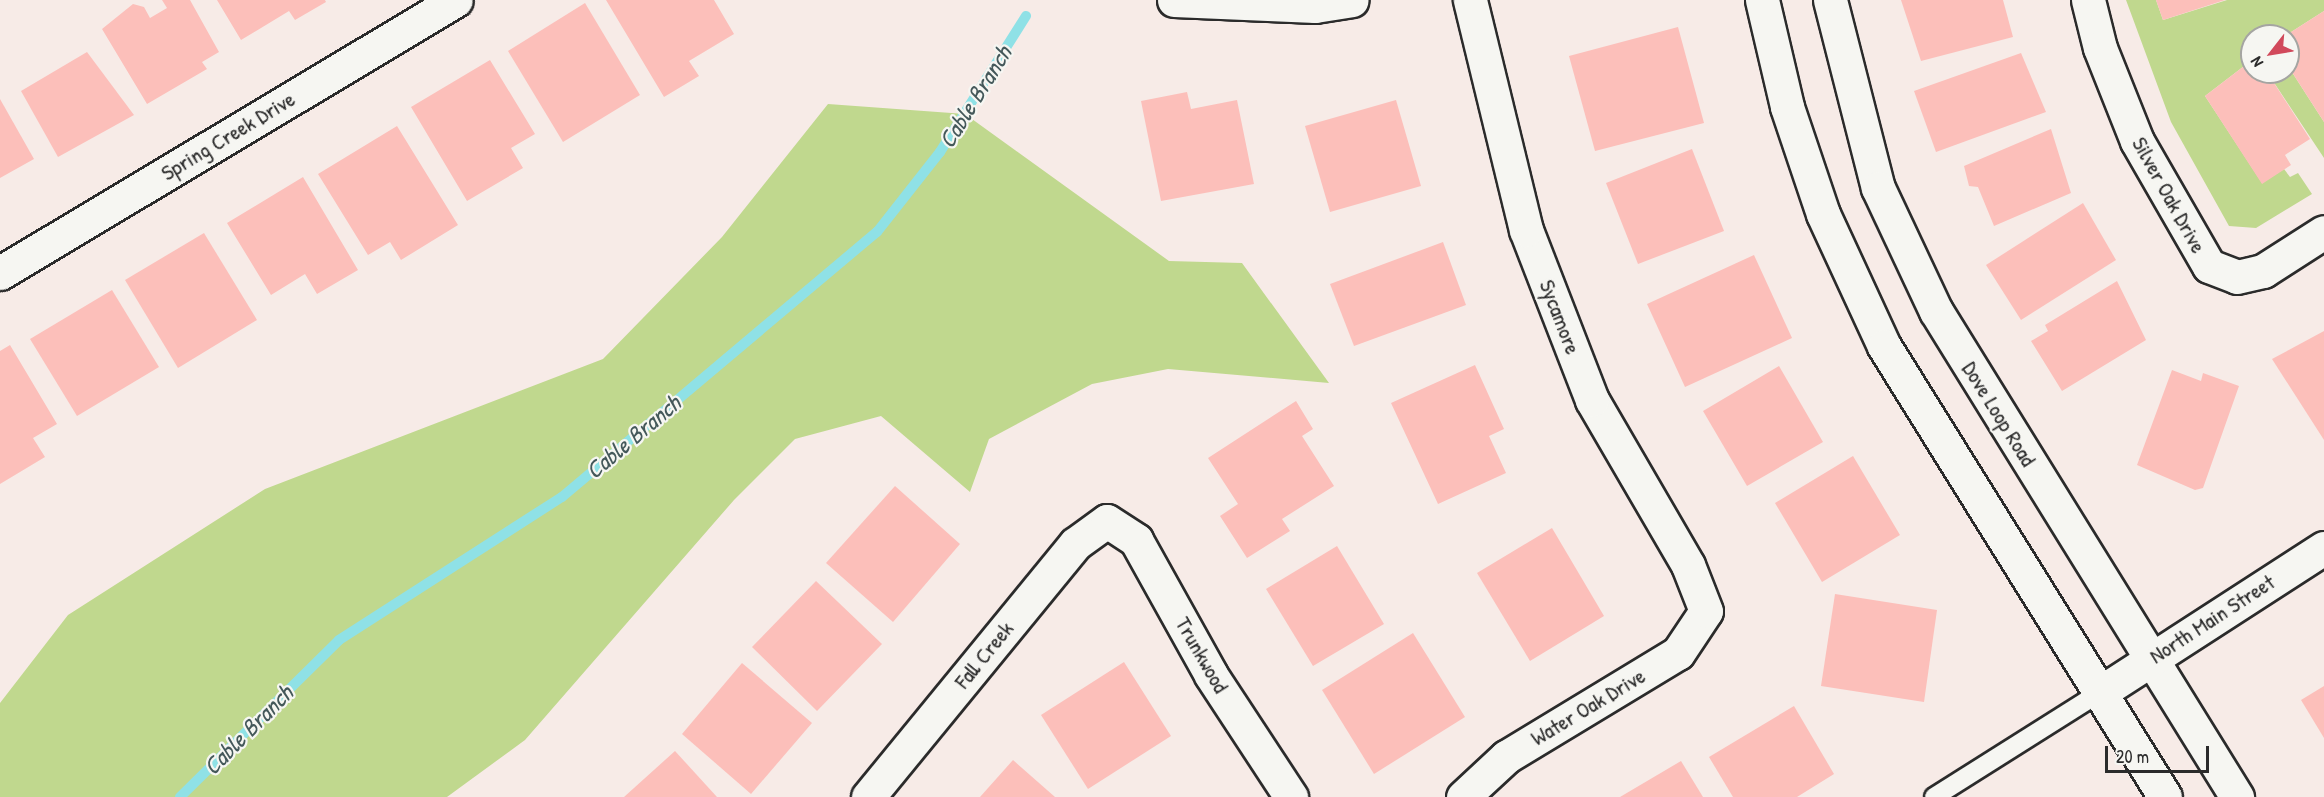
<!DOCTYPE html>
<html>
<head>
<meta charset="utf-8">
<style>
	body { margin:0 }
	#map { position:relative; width:2324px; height:797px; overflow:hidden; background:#f7ebe7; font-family:"Patrick Hand",sans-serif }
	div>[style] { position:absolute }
	.green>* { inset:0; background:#c0d88e }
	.stream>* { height:10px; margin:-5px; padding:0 5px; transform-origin:5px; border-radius:5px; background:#8fe1e6 }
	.building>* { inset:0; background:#fcbfba }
	.roads { filter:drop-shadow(2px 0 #2b2b2b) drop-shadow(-2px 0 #2b2b2b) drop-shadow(0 2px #2b2b2b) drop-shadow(0 -2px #2b2b2b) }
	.lane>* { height:18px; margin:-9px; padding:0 9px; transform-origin:9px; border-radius:9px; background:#f6f6f2 }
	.street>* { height:33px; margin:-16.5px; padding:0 16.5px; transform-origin:16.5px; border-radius:16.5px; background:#f6f6f2 }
	.secondary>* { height:33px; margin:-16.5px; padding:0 16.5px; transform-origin:16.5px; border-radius:16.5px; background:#f6f6f2 }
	span { translate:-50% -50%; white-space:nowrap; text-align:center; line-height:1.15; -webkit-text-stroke:4.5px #f6f6f2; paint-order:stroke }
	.street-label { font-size:22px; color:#2b2b2b }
	.water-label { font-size:24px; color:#44585a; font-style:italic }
	.north { position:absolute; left:2240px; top:24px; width:60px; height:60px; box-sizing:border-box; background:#f6f6f2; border:2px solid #a5a5a2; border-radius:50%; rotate:239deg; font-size:16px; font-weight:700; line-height:24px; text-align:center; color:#2b2b2b }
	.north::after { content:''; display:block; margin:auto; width:21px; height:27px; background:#d1495b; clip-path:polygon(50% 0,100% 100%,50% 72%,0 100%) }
	.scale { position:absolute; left:2105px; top:746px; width:104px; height:27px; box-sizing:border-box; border:3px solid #2b2b2b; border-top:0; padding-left:8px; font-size:18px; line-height:21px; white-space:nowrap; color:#2b2b2b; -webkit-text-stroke:4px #f6f6f2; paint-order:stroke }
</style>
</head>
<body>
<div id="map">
	<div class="green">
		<i style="clip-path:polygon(2126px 0,2156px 0,2163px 20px,2227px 0,2324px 0,2324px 11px,2285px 36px,2252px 36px,2252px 60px,2205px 96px,2262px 183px,2284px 169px,2290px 177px,2298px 173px,2312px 194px,2256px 228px,2229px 226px,2171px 122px)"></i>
		<i style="clip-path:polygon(2288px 66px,2324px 122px,2324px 158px,2267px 72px,2288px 72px)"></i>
		<i style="clip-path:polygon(828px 104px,965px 114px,1169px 261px,1242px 263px,1329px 383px,1168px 369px,1092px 384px,989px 439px,970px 492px,881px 416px,795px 439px,734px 500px,525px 740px,447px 797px,0 797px,0 703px,68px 615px,265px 489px,603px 359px,722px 237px)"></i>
	</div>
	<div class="stream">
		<i style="left:180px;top:797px;width:223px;rotate:-44.6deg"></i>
		<i style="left:339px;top:640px;width:265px;rotate:-32.7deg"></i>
		<i style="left:562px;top:497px;width:412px;rotate:-40.1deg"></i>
		<i style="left:877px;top:232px;width:102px;rotate:-51.8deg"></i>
		<i style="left:940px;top:152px;width:161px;rotate:-57.7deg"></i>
	</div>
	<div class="building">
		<i style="clip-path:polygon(162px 0,190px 0,219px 52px,202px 62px,207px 69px,147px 104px,102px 29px,133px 4px,144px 7px,150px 18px,167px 8px)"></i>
		<i style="clip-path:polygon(217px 0,325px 0,326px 2px,295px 20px,289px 11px,241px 40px)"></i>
		<i style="clip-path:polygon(606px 0,714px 0,734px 34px,689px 61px,699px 76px,664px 97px)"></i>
		<i style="clip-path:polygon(1901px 0,2003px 0,2013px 37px,1921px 61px)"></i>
		<i style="clip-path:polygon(2156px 0,2225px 0,2163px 20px)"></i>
		<i style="clip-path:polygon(585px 3px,640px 95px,563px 142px,508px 51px)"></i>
		<i style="clip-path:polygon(2324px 11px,2324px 122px,2288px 66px,2285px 36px)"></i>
		<i style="clip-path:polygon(1678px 27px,1704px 123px,1595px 151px,1569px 56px)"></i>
		<i style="clip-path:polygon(87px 52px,134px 115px,58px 157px,21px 91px)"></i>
		<i style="clip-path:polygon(2021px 53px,2046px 112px,1936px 152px,1914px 91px)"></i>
		<i style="clip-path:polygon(490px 60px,535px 134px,511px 148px,523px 168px,467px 201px,411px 107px)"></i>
		<i style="clip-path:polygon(2252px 60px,2252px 72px,2267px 72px,2310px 139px,2285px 155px,2291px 165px,2262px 184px,2205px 96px)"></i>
		<i style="clip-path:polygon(1187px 92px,1191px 109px,1237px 100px,1254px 184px,1161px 201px,1141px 101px)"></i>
		<i style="clip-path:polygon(0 99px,34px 159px,0 178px)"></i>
		<i style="clip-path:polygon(1396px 100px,1421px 186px,1330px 212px,1305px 126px)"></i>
		<i style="clip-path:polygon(397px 126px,458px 225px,401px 260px,390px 242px,368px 255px,318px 174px)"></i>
		<i style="clip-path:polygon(2051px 129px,2071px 193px,1994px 226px,1978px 187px,1969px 186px,1964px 166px)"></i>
		<i style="clip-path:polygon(1692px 149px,1724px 231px,1638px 264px,1606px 183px)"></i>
		<i style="clip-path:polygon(303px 177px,358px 270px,317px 294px,305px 274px,271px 295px,227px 223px)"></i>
		<i style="clip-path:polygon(2083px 203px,2116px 260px,2021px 320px,1986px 265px)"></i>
		<i style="clip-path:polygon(204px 233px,257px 320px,178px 368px,125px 280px)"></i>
		<i style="clip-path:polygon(1443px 242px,1466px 305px,1354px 346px,1330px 284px)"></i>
		<i style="clip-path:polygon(1754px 255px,1792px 338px,1685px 387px,1647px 304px)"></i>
		<i style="clip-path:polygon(2117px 281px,2146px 340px,2062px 391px,2031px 341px,2048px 331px,2045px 325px)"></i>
		<i style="clip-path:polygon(112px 290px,159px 367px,77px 416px,30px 339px)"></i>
		<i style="clip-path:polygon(2324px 331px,2324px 440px,2272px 359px)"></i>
		<i style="clip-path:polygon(10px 345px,57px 424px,33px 438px,45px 457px,0 484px,0 351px)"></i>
		<i style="clip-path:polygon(1475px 365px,1504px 429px,1489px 436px,1506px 473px,1438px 504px,1391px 403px)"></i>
		<i style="clip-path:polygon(1779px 366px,1823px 442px,1747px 486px,1703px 411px)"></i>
		<i style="clip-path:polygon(2172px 370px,2201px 381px,2203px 373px,2239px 386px,2203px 488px,2195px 490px,2137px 465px)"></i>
		<i style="clip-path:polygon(1296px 401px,1313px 429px,1302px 436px,1334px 486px,1282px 519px,1290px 531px,1247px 558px,1220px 516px,1238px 504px,1208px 458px)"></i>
		<i style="clip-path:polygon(1853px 456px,1900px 535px,1822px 582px,1775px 503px)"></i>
		<i style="clip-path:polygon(895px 486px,960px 544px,893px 622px,826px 563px)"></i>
		<i style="clip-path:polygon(1552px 528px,1604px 616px,1530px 661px,1477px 573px)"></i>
		<i style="clip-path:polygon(1337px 546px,1384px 624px,1313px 666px,1266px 589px)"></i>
		<i style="clip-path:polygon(816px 581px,882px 644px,817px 711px,752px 647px)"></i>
		<i style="clip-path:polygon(1835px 594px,1937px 610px,1924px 702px,1821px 686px)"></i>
		<i style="clip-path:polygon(1413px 633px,1465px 717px,1374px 774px,1322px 690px)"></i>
		<i style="clip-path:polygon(1124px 662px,1171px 736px,1088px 789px,1041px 715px)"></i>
		<i style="clip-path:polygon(742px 663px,812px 723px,751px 794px,682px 734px)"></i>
		<i style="clip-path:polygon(2324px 686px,2324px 738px,2301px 700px)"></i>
		<i style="clip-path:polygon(1794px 706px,1834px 774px,1797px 797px,1733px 797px,1709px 757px)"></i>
		<i style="clip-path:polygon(675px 751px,717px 797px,624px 797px)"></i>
		<i style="clip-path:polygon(1013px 760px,1055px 797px,980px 797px)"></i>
		<i style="clip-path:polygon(1681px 761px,1703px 797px,1620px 797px)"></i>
	</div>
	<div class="roads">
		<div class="lane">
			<i style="left:1934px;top:797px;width:197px;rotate:-32.2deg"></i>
		</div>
		<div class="street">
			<i style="left:1174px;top:0;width:141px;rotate:2.4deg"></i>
			<i style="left:1315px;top:6px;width:37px;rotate:-9deg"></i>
			<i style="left:2088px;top:0;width:49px;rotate:76deg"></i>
			<i style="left:2100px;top:48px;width:100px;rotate:68.3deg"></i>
			<i style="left:2137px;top:141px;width:144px;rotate:60.1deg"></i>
			<i style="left:2209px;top:266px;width:30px;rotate:21deg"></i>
			<i style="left:2237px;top:277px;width:27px;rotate:-13deg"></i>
			<i style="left:2263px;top:271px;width:72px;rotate:-32.6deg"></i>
			<i style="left:0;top:273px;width:531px;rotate:-30.91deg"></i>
			<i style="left:868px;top:797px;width:327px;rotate:-50.7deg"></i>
			<i style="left:1075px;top:544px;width:39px;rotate:-36deg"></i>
			<i style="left:1107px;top:521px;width:35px;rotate:33deg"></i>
			<i style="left:1136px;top:540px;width:154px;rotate:60.9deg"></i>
			<i style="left:1211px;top:675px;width:146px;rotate:56.7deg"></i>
			<i style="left:1463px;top:797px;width:59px;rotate:-42.9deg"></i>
			<i style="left:1506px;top:757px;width:201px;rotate:-31.2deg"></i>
			<i style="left:1678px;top:653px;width:50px;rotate:-56.3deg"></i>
			<i style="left:1706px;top:611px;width:49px;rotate:-111.4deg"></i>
			<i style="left:1688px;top:565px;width:191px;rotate:-120.2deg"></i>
			<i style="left:1592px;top:400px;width:182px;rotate:-111.2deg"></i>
			<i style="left:1526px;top:230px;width:237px;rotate:-103.7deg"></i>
		</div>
		<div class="secondary">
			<i style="left:1762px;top:0;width:110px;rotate:76.8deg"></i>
			<i style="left:1787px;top:107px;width:113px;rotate:71.4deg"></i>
			<i style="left:1823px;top:214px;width:145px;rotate:65.2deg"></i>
			<i style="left:1884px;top:346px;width:531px;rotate:58.07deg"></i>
			<i style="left:1830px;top:0;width:194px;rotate:75.7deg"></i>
			<i style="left:1878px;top:188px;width:136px;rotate:64.8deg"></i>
			<i style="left:1936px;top:311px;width:572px;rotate:58.23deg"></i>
			<i style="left:2101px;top:692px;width:265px;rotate:-32.9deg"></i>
		</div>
	</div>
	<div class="street-label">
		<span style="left:228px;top:136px;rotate:-31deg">Spring Creek Drive</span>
		<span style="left:2169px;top:195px;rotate:61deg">Silver Oak Drive</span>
		<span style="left:1560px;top:317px;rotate:69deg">Sycamore</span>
		<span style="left:1999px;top:414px;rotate:58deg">Dove Loop Road</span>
		<span style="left:2212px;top:619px;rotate:-33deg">North Main Street</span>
		<span style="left:984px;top:655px;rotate:-51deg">Fall Creek</span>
		<span style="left:1202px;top:655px;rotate:60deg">Trunkwood</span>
		<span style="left:1588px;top:707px;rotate:-31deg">Water Oak Drive</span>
	</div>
	<div class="water-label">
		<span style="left:975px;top:97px;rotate:-58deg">Cable Branch</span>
		<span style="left:633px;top:437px;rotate:-40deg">Cable Branch</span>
		<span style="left:248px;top:730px;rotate:-45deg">Cable Branch</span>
	</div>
	<div class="north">N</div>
	<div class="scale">20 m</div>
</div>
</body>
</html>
